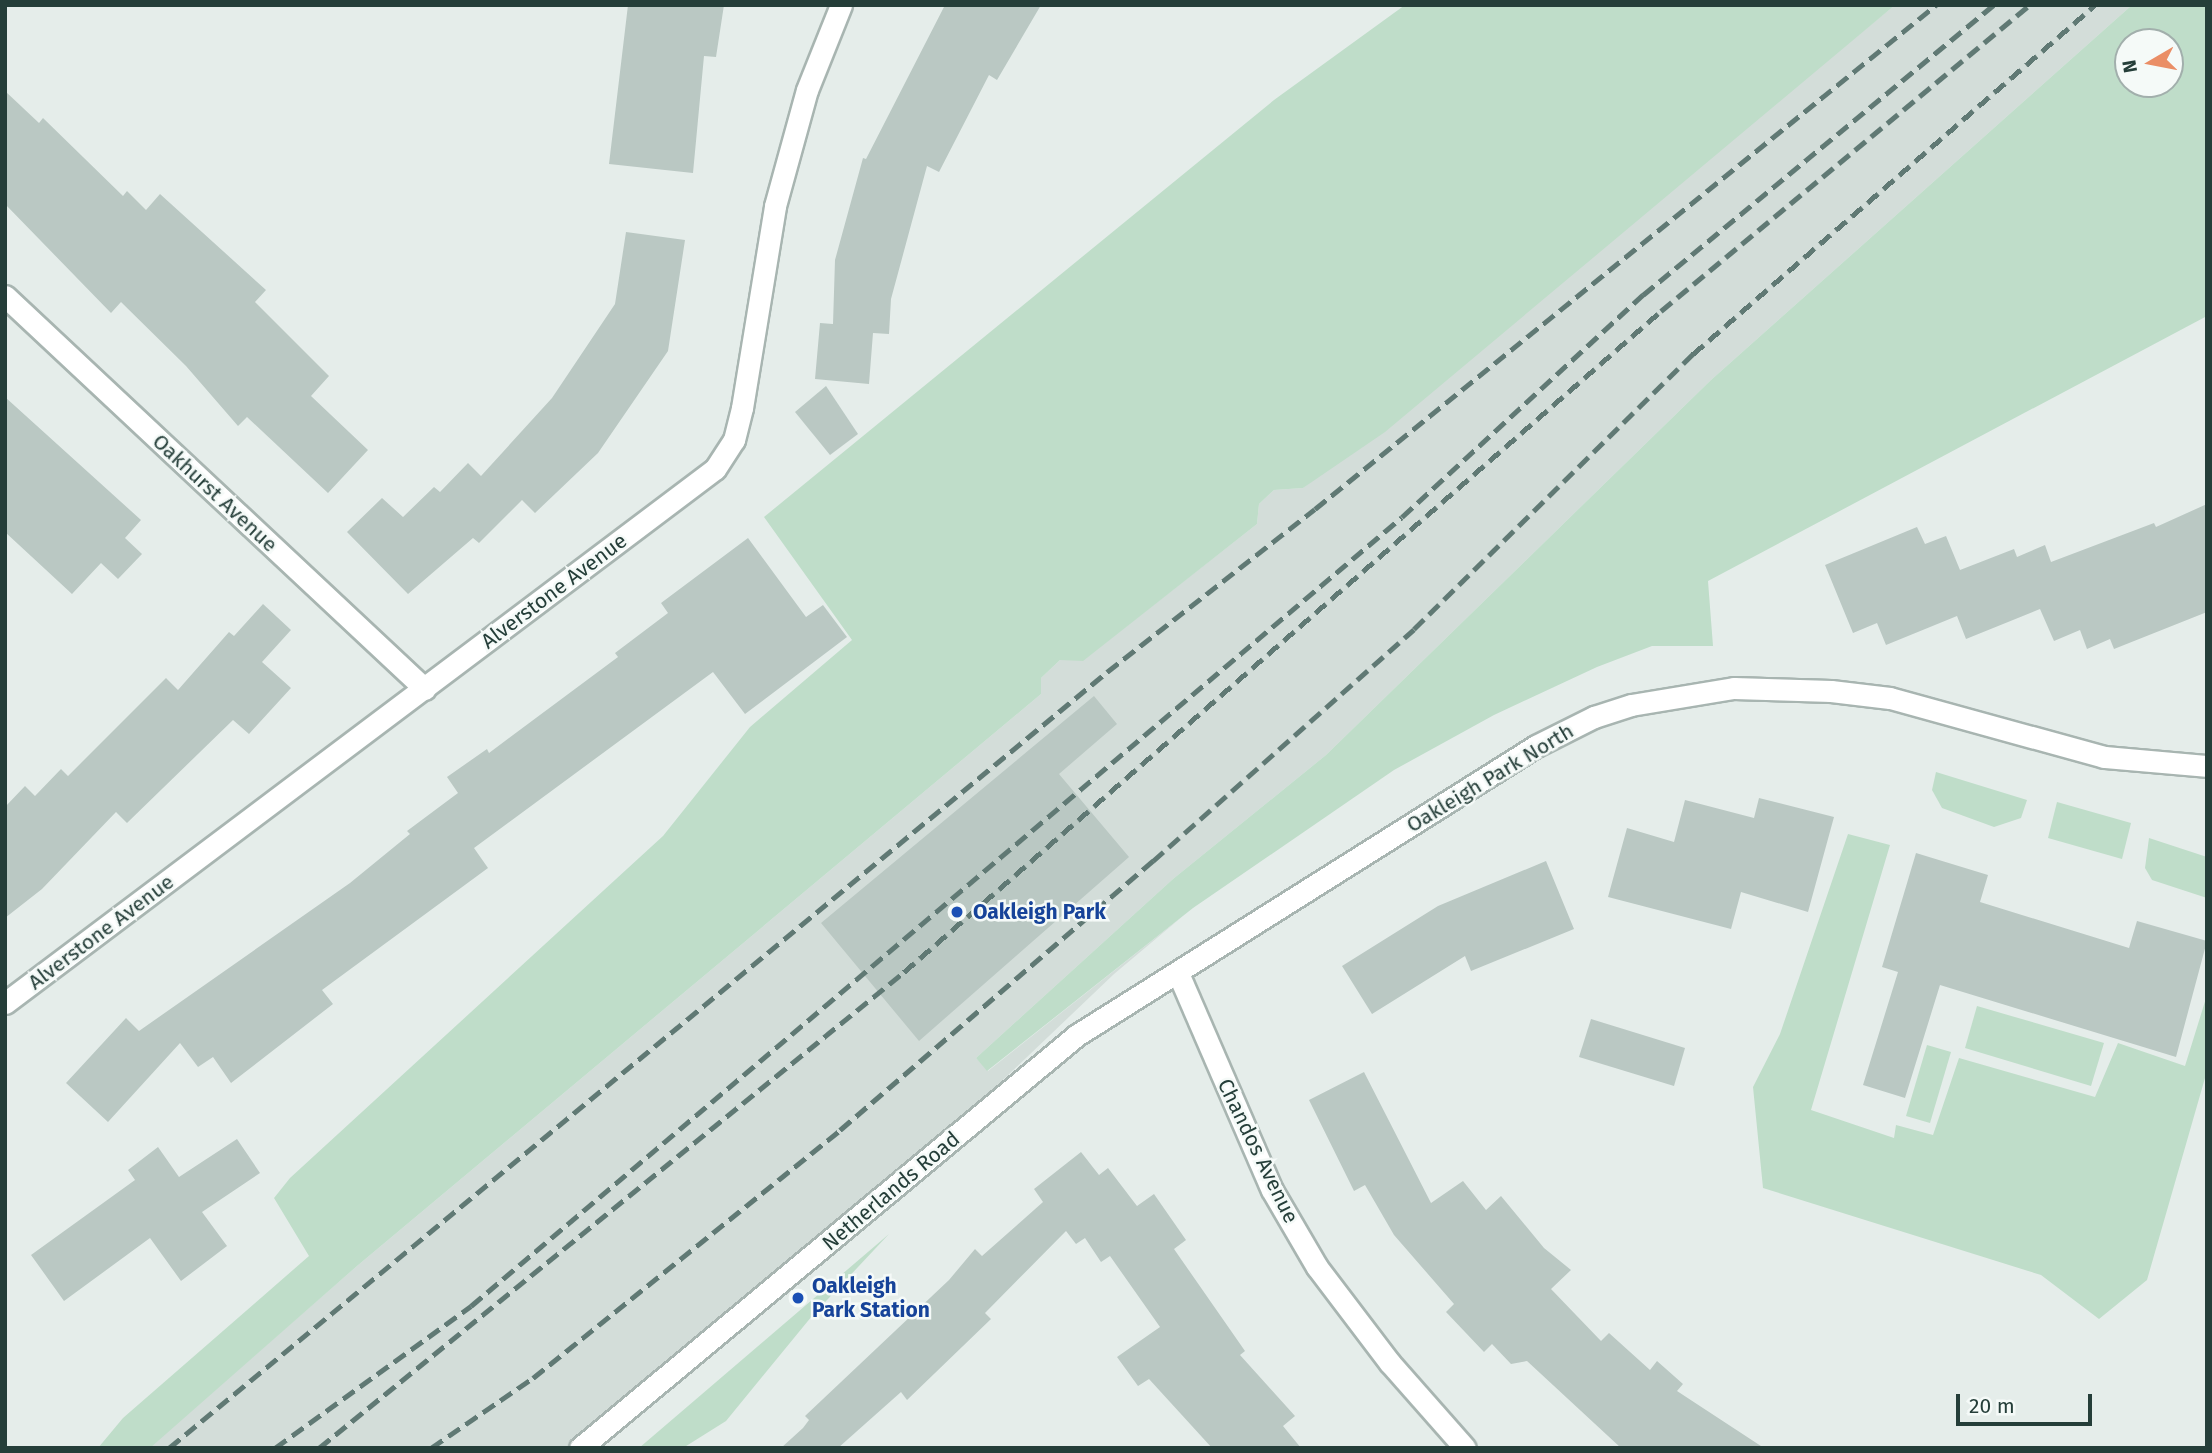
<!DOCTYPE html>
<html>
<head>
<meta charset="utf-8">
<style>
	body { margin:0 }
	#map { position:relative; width:2212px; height:1453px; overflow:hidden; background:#e5edea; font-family:"Fira Sans",sans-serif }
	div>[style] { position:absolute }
	.built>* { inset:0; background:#d3ddd9 }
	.green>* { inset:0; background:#bfddc9 }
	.building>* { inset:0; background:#bac8c3 }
	.roads { filter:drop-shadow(2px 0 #a8b5b1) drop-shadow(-2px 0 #a8b5b1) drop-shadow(0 2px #a8b5b1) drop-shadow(0 -2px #a8b5b1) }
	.street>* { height:21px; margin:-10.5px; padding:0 10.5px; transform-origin:10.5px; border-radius:10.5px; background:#fff }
	.secondary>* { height:21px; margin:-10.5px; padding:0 10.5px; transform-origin:10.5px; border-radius:10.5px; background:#fff }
	.rail>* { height:5px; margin-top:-2.5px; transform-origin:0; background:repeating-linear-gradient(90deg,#607974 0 14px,transparent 0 21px) }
	.dots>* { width:19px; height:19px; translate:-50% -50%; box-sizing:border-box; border:4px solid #f5faf8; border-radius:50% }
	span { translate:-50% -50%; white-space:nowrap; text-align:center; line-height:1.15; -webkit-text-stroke:5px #f5faf8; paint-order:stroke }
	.street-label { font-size:21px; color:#253e39 }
	.transit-label { font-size:21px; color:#164399; font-weight:700 }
	.left { translate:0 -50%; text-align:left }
	.frame { position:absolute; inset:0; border:7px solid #253e39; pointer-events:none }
	.north { position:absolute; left:2114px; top:28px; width:70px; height:70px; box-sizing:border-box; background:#f5faf8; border:2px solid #a2afac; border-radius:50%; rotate:260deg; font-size:19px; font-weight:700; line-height:28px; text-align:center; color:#253e39 }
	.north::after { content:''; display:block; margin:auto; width:24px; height:32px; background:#ea8e66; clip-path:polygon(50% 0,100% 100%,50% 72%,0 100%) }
	.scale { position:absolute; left:1956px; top:1394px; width:136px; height:32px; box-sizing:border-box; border:4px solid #253e39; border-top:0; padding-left:9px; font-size:21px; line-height:24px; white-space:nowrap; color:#253e39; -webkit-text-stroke:5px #f5faf8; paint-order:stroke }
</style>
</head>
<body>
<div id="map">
	<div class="built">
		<i style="clip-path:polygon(1895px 5px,2132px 5px,1711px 380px,1326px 755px,1173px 879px,976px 1058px,988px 1071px,1183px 916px,1114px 974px,852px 1224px,580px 1448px,148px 1448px,357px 1266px,1041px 694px,1041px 678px,1060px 660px,1083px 660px,1257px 524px,1259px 504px,1274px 490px,1303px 488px)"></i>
	</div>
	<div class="green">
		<i style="clip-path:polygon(1405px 5px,1895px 5px,1385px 432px,1303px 488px,1274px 490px,1259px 504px,1257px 524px,1083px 661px,1060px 660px,1041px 678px,1041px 694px,357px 1266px,150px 1448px,98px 1448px,123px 1418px,309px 1256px,274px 1198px,290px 1178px,663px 836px,750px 727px,852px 640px,764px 517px,1274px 100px)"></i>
		<i style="clip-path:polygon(evenodd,2132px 5px,2207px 5px,2207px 316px,1708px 581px,1713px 646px,1652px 646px,1597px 667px,1494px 715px,1394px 770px,1193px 908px,987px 1071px,976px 1058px,1173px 879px,1326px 755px,1711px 380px,2132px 5px,2170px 42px,2170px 84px,2128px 84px,2128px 42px,2170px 42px)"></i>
		<i style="clip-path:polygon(1936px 772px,2027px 800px,2021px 818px,1994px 827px,1942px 808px,1932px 790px)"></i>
		<i style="clip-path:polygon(2057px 802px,2131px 823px,2122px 859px,2048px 838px)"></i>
		<i style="clip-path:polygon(1848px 834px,1890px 845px,1811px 1110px,1894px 1138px,1896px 1125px,1933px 1135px,1959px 1058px,2095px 1097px,2118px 1043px,2185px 1066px,2207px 995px,2207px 1071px,2147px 1280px,2099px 1319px,2041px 1275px,1763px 1188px,1753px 1087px,1780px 1034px)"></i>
		<i style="clip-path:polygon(2149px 838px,2207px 857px,2207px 898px,2152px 880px,2145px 868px)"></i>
		<i style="clip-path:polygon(1977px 1006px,2104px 1043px,2091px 1086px,1965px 1048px)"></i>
		<i style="clip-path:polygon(1927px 1045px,1951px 1052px,1930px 1123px,1906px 1116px)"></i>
		<i style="clip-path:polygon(889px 1234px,812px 1316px,726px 1421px,683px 1448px,639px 1448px)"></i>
	</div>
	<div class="building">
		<i style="clip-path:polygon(628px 5px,724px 5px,716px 57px,704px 56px,693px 173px,609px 164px)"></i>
		<i style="clip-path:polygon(945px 5px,1041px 5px,997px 80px,989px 75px,939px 172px,927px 166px,891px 299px,889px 334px,873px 333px,869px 384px,815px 379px,820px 323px,833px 324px,835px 260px,863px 158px,866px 159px)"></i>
		<i style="clip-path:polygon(5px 91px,39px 123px,43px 118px,123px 196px,127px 191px,146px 210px,160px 194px,266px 290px,255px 302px,329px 376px,311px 396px,368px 450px,328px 493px,247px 417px,238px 426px,186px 366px,121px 302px,111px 313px,5px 204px)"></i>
		<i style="clip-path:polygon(626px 232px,685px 240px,668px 351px,598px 453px,535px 513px,522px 500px,479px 543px,473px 538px,408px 594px,347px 532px,382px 498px,403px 517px,434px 487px,440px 492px,468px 463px,481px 476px,552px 398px,615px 304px)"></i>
		<i style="clip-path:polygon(826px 386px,858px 434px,830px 455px,795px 412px)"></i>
		<i style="clip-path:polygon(5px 397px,141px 520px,125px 538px,142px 554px,118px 579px,101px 563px,72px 594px,5px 532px)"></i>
		<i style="clip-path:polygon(2207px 504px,2207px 612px,2114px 649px,2110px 639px,2087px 649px,2080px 630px,2054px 641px,2040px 609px,1966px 639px,1957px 616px,1886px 645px,1877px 623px,1853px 633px,1825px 565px,1917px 527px,1925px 544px,1946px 536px,1960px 570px,2014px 549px,2017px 557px,2045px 545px,2051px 562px,2154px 523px,2156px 527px)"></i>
		<i style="clip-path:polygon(748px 538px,806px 617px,823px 605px,847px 637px,745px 714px,713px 672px,474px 848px,488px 868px,322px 990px,333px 1004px,231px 1083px,213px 1057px,198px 1067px,180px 1043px,108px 1122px,66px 1083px,126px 1018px,139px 1031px,350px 883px,410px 834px,407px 831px,458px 793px,447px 777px,487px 749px,489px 753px,618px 657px,615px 653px,668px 613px,661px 603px)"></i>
		<i style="clip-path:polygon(263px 604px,291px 630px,262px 662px,291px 688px,249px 734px,233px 720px,127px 823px,116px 812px,42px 889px,5px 918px,5px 807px,25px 786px,35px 796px,61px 769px,68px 776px,166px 678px,178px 690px,229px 632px,234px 636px)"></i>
		<i style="clip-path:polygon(1094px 696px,1117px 724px,1059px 774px,1129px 857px,919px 1041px,821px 923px)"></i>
		<i style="clip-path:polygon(1759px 798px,1834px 817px,1808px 912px,1741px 892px,1731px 929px,1608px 897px,1627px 828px,1674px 842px,1685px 800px,1754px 818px)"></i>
		<i style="clip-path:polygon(1916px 853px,1988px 875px,1980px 902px,2129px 948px,2137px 921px,2207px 941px,2176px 1057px,1940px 985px,1905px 1098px,1863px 1085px,1898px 972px,1882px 967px)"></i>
		<i style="clip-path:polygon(1546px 861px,1574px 929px,1471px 971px,1465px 956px,1372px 1014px,1342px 966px,1438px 906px)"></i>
		<i style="clip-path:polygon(1591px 1019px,1685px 1048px,1674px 1086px,1579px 1057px)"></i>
		<i style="clip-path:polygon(1364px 1072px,1431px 1203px,1463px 1181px,1486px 1210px,1501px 1196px,1544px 1248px,1571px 1270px,1551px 1289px,1601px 1341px,1609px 1333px,1650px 1370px,1657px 1361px,1683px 1384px,1677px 1391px,1764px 1448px,1621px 1448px,1527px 1361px,1511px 1364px,1492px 1344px,1484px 1352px,1446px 1312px,1454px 1304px,1394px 1235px,1365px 1185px,1354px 1191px,1309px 1100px)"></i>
		<i style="clip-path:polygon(237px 1139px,260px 1173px,202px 1212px,227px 1246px,181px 1281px,150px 1238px,64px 1301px,31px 1255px,135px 1180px,128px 1170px,158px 1147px,179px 1177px)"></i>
		<i style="clip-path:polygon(1081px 1152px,1099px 1175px,1108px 1168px,1137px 1206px,1154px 1194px,1186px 1240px,1174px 1249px,1245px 1351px,1240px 1355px,1295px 1416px,1283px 1426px,1301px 1448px,1212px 1448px,1149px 1379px,1138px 1386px,1117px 1357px,1160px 1327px,1110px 1256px,1101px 1262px,1085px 1238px,1076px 1244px,1066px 1231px,985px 1313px,991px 1319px,907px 1400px,901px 1392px,838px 1448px,781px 1448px,803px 1428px,809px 1420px,805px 1416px,949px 1280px,975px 1249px,982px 1256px,1043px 1202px,1034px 1189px)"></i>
	</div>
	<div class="roads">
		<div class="street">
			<i style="left:5px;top:296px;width:575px;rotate:43.1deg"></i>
			<i style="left:1178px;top:973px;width:236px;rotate:66.6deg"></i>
			<i style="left:1272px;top:1190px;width:89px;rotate:59.7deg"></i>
			<i style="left:1317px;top:1267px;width:121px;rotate:52.8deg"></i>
			<i style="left:1390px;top:1363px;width:113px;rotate:48.6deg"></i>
			<i style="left:5px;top:1003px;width:888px;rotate:-36.95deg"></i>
			<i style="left:715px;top:469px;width:35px;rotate:-57deg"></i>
			<i style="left:734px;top:440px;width:33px;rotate:-76deg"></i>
			<i style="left:742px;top:408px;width:205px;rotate:-80.7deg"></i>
			<i style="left:775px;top:206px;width:120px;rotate:-74.6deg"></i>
			<i style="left:807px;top:90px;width:92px;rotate:-68.2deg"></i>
		</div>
		<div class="secondary">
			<i style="left:580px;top:1448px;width:646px;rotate:-39.73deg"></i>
			<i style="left:1077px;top:1035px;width:542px;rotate:-32.2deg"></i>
			<i style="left:1536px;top:746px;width:65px;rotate:-26.6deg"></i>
			<i style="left:1594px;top:717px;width:39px;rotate:-18deg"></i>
			<i style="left:1631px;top:705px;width:104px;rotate:-9.4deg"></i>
			<i style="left:1734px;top:688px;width:97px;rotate:1.8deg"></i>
			<i style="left:1831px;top:691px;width:59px;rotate:6.8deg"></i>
			<i style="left:1890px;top:698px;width:222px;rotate:15.4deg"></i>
			<i style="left:2104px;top:757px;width:103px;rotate:5deg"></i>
		</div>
	</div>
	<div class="rail">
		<i style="left:169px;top:1448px;width:1217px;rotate:-39.6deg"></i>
		<i style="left:1107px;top:672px;width:264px;rotate:-38.1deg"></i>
		<i style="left:1315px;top:509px;width:800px;rotate:-39.06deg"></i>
		<i style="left:275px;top:1448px;width:242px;rotate:-35.9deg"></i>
		<i style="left:471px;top:1306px;width:1220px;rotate:-40.28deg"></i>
		<i style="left:1402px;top:517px;width:328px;rotate:-42.7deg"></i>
		<i style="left:1643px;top:295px;width:455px;rotate:-39.6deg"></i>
		<i style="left:319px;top:1448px;width:754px;rotate:-39.13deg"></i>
		<i style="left:904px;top:972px;width:1005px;rotate:-41.13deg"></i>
		<i style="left:1661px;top:311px;width:479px;rotate:-39.7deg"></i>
		<i style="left:431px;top:1448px;width:124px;rotate:-34.5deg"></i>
		<i style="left:533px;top:1378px;width:395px;rotate:-38.9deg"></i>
		<i style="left:840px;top:1130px;width:413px;rotate:-40.7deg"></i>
		<i style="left:1153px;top:861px;width:349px;rotate:-41.6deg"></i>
		<i style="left:1414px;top:629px;width:392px;rotate:-44.6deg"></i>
		<i style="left:1693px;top:354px;width:532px;rotate:-40.96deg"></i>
	</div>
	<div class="dots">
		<i style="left:957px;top:912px;background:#1a4fb4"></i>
		<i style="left:798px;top:1298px;background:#1a4fb4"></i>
	</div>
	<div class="street-label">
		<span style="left:215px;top:493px;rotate:43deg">Oakhurst Avenue</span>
		<span style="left:554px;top:591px;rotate:-37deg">Alverstone Avenue</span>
		<span style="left:1490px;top:778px;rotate:-31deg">Oakleigh Park North</span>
		<span style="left:101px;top:932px;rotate:-37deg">Alverstone Avenue</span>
		<span style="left:1258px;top:1151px;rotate:64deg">Chandos Avenue</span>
		<span style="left:891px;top:1191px;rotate:-40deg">Netherlands Road</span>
	</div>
	<div class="transit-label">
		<span class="left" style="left:973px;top:912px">Oakleigh Park</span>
		<span class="left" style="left:812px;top:1298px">Oakleigh<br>Park Station</span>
	</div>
	<div class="frame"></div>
	<div class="north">N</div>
	<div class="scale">20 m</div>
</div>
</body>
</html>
